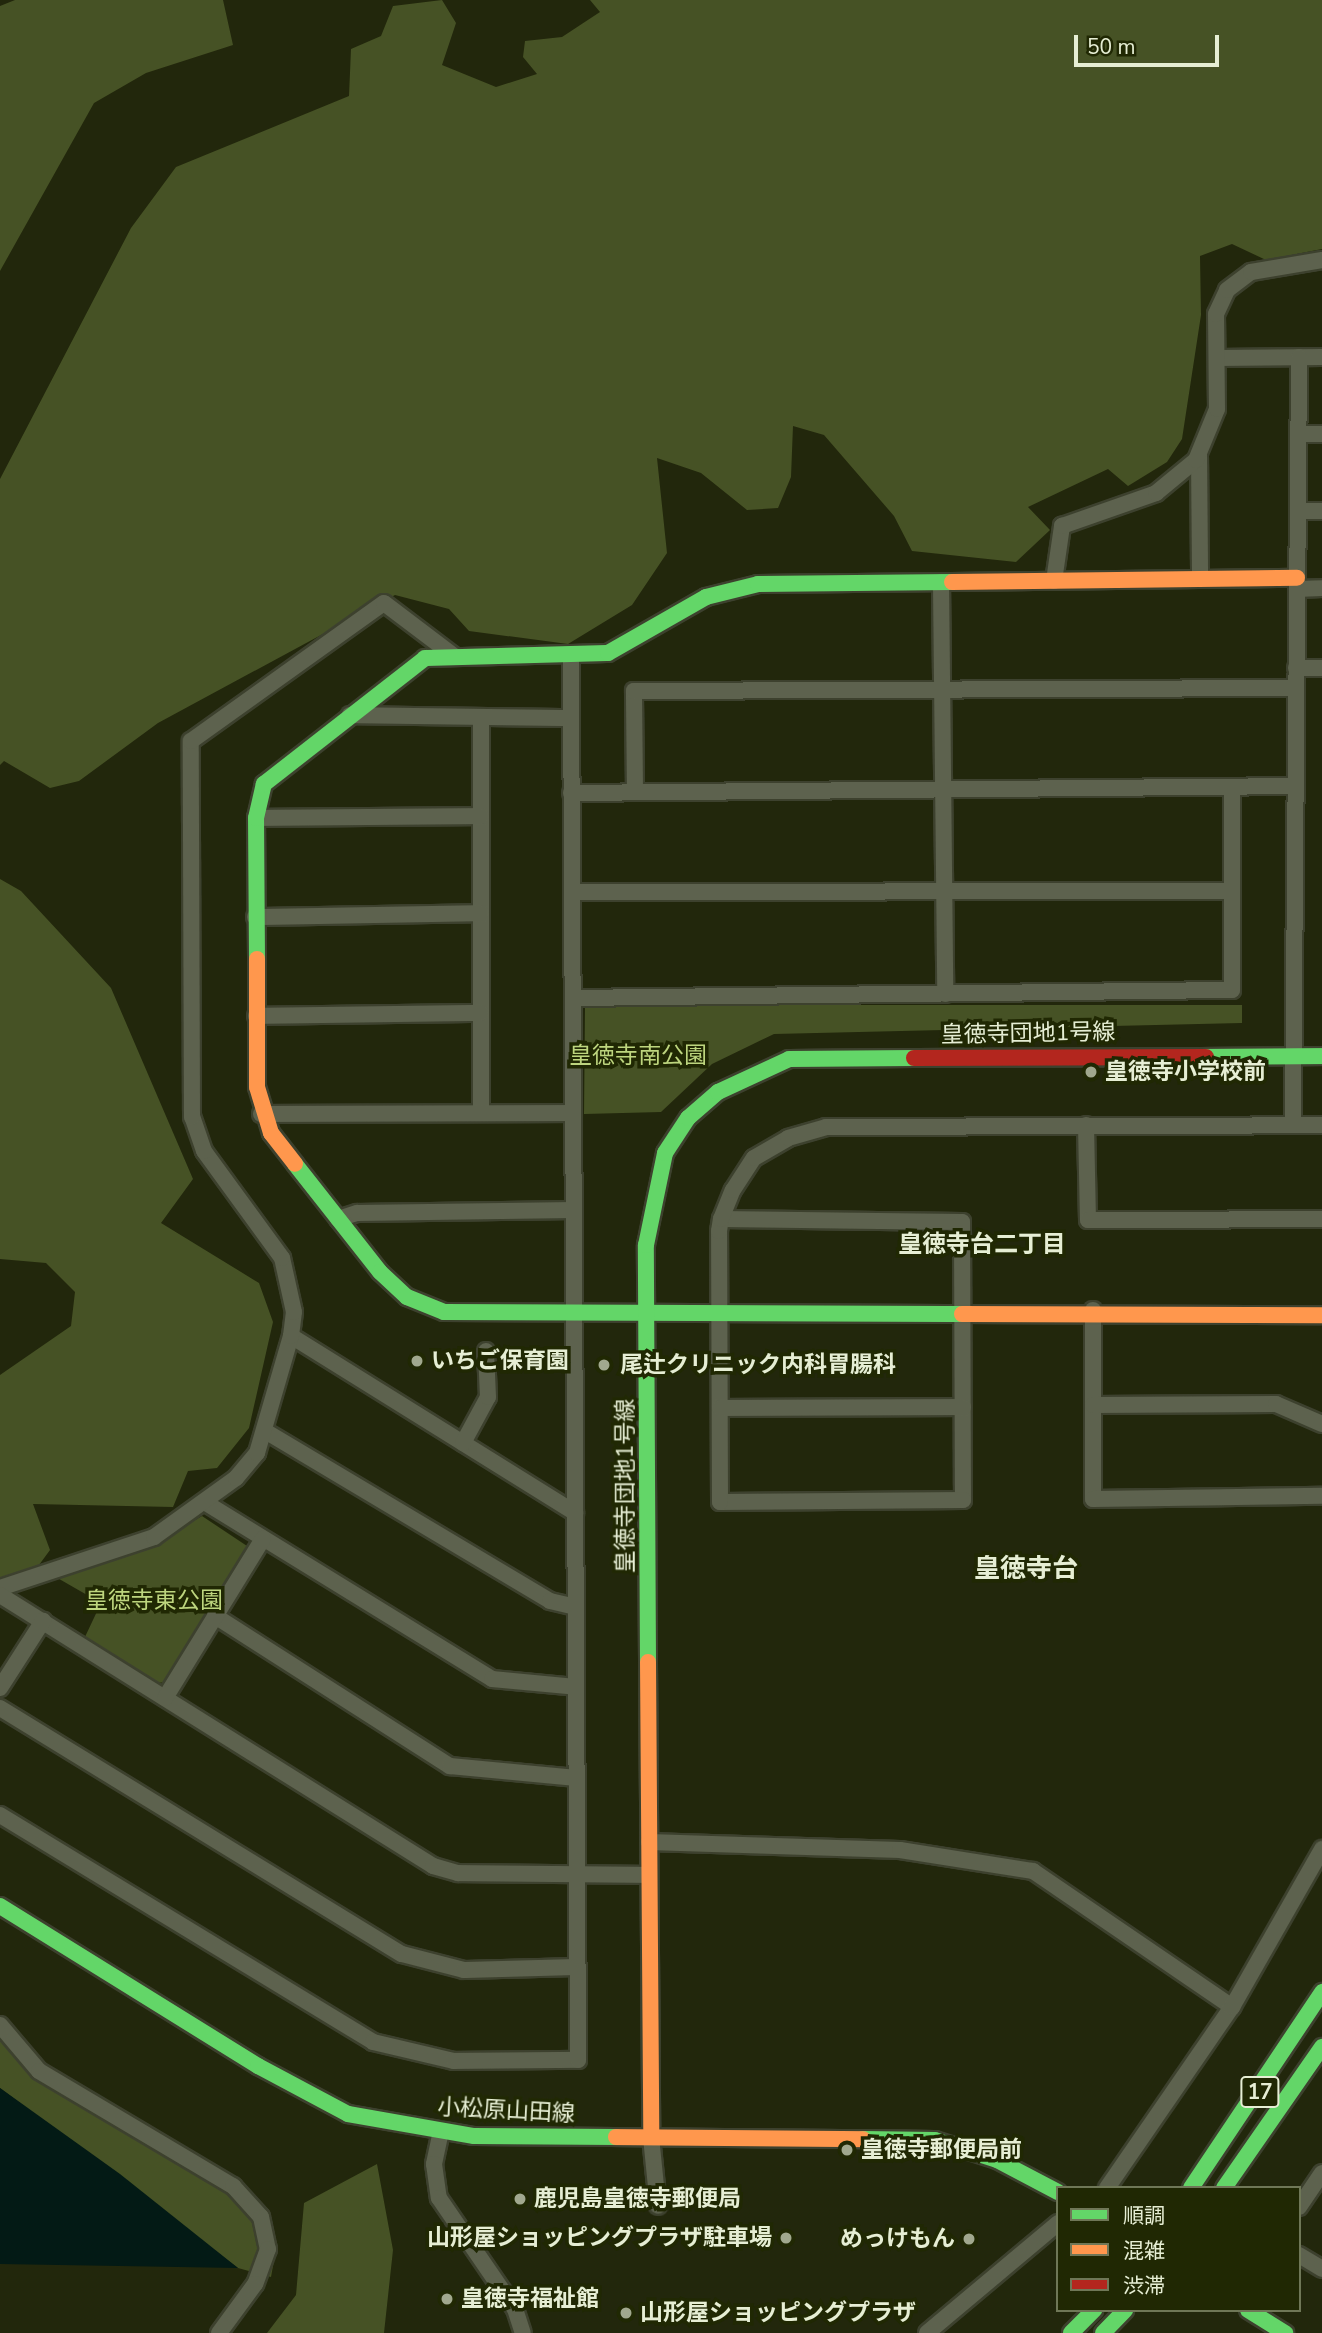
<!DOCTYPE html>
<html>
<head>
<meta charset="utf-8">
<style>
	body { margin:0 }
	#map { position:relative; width:1322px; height:2333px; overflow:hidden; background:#22270c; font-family:"Nunito Sans","Noto Sans JP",sans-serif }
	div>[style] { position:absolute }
	.green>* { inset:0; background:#465225 }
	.water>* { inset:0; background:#031a15 }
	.roads { filter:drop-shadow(2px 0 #3d412e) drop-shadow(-2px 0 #3d412e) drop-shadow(0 2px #3d412e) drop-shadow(0 -2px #3d412e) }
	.street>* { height:16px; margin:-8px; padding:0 8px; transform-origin:8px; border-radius:8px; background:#5d624e }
	.fast>* { height:16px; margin:-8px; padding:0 8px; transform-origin:8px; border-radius:8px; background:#63d668 }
	.slow>* { height:16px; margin:-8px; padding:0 8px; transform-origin:8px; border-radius:8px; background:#ff974d }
	.jam>* { height:16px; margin:-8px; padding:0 8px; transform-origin:8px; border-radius:8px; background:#b3261e }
	.dots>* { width:19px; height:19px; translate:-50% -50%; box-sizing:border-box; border:4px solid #202803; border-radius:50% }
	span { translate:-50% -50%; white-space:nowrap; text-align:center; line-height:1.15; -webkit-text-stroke:7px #202803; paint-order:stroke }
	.shield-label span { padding:2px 5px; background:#202803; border:2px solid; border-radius:5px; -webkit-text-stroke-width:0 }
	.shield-label { font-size:21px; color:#e6eed4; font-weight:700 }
	.street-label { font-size:23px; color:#e6eed4 }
	.park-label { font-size:23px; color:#bdd57e }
	.poi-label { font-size:23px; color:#e6eed4; font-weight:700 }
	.left { translate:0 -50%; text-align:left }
	.right { translate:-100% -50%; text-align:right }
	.neighbourhood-label { font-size:24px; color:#e6eed4; font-weight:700 }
	.quarter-label { font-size:26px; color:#e6eed4; font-weight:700 }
	.legend { position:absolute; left:1056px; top:2186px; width:245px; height:126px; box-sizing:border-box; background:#202803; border:2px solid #6f7757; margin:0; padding:9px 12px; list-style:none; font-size:21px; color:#e6eed4 }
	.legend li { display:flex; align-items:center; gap:14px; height:35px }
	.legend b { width:35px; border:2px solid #6f7757 }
	.scale { position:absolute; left:1074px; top:35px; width:145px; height:32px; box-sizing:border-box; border:4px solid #e6eed4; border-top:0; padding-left:9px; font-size:21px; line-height:24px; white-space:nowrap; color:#e6eed4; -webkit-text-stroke:5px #202803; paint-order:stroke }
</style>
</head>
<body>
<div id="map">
	<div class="green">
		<i style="clip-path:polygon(15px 0,223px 0,233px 45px,146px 73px,94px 103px,0 271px,0 6px)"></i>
		<i style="clip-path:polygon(442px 0,456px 23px,442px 65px,496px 87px,537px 74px,523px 57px,525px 41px,562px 37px,600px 12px,590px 0,1322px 0,1322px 249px,1266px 260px,1232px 244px,1200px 256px,1201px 315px,1182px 439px,1167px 462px,1128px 486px,1108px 469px,1028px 507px,1050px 530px,1016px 562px,912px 551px,894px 516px,824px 435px,793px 426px,791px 477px,778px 508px,747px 510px,701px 473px,657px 458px,667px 553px,632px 605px,568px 644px,469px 631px,449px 609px,395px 595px,158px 723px,79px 781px,50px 788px,4px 761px,0 765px,0 479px,131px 228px,176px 167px,349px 96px,351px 49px,381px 36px,393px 6px)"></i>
		<i style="clip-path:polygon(0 879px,21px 891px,111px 988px,193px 1179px,161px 1223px,259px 1283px,273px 1322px,249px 1428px,217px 1468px,188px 1471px,173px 1507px,33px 1504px,50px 1550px,39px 1565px,0 1582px,0 1375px,71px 1326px,75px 1292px,46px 1263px,0 1259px)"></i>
		<i style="clip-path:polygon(590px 1003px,738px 1005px,1242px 1005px,1242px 1023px,774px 1034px,712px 1064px,661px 1112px,584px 1114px,585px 1008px)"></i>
		<i style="clip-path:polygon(202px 1516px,250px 1548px,166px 1682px,157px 1683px,84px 1639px,101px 1603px,54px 1576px,147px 1548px)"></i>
		<i style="clip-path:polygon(0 2029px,43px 2074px,98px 2115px,224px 2187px,260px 2218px,277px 2244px,271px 2277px,238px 2268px,0 2088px)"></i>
		<i style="clip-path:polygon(377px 2164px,393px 2250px,384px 2333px,267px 2333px,296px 2295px,304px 2203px)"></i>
	</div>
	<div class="water">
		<i style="clip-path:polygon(0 2088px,120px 2174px,238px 2268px,0 2264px)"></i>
	</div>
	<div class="roads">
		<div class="street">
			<i style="left:1217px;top:358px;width:105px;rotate:-0.5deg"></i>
			<i style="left:1298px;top:434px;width:24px"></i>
			<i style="left:1199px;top:454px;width:125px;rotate:89.5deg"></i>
			<i style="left:1298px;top:511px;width:24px"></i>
			<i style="left:1054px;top:581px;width:56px;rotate:-81.7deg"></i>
			<i style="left:1062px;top:526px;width:100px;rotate:-19.3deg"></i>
			<i style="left:1156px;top:493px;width:52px;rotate:-39.5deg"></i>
			<i style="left:1196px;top:460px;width:55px;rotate:-67.6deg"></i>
			<i style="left:1217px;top:409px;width:95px;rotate:-90.6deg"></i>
			<i style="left:1216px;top:314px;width:26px;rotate:-65deg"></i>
			<i style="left:1227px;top:290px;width:30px;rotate:-37deg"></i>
			<i style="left:1251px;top:272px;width:72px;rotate:-9.6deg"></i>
			<i style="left:941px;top:582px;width:412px;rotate:89.4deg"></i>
			<i style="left:1297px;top:589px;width:25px;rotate:-2deg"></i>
			<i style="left:1296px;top:668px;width:26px"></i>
			<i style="left:350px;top:715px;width:221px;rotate:0.8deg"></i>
			<i style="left:481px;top:718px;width:395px;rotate:90deg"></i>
			<i style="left:635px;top:792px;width:101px;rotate:-90.6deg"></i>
			<i style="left:634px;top:691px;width:662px;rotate:-0.26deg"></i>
			<i style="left:571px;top:793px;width:724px;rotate:-0.55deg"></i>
			<i style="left:256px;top:818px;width:225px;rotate:-0.5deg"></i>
			<i style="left:572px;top:892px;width:660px;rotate:-0.09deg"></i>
			<i style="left:255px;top:917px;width:226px;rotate:-1deg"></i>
			<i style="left:573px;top:998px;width:659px;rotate:-0.7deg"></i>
			<i style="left:1232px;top:990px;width:203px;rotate:-90deg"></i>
			<i style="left:256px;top:1016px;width:225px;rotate:-0.8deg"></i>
			<i style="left:261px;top:1114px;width:312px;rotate:-0.2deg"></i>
			<i style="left:1293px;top:1124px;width:767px;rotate:-89.55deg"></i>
			<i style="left:1086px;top:1125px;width:95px;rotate:88.8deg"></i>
			<i style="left:1088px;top:1220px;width:234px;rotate:-0.2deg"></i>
			<i style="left:338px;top:1219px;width:20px;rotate:-18deg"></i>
			<i style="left:357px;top:1213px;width:217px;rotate:-0.8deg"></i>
			<i style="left:721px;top:1219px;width:241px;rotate:0.7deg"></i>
			<i style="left:962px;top:1222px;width:278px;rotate:89.8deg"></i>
			<i style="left:963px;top:1500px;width:243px;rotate:179.5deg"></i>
			<i style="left:720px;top:1502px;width:271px;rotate:-90.2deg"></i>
			<i style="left:719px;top:1231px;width:12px;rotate:-81deg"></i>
			<i style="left:721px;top:1219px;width:31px;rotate:-68deg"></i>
			<i style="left:733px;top:1190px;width:38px;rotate:-57deg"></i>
			<i style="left:754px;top:1158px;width:39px;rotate:-30deg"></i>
			<i style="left:788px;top:1138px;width:40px;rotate:-16deg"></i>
			<i style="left:826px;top:1127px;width:496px;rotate:-0.2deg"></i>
			<i style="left:1093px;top:1310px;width:189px;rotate:90deg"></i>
			<i style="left:1093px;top:1499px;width:229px;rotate:-0.8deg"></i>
			<i style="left:291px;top:1336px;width:335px;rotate:31.9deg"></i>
			<i style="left:1093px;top:1405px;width:183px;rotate:-0.3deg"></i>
			<i style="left:1276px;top:1404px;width:50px;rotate:23.5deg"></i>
			<i style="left:720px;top:1408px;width:243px;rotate:-0.2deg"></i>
			<i style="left:265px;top:1431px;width:332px;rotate:30.8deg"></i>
			<i style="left:550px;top:1601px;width:26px;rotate:13deg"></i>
			<i style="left:463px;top:1443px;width:52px;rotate:-61.5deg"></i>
			<i style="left:488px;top:1397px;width:46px;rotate:-92.5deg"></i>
			<i style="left:206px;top:1503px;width:336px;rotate:31.6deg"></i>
			<i style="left:492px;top:1679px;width:84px;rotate:5.4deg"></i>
			<i style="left:0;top:1588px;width:162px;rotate:-18.3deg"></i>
			<i style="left:154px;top:1537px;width:101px;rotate:-35.7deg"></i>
			<i style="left:236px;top:1478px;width:33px;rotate:-50deg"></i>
			<i style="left:257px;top:1453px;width:122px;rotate:-73.8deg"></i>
			<i style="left:291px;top:1336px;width:24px;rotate:-83deg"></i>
			<i style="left:294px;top:1312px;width:55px;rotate:-102.5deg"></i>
			<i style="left:282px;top:1258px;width:132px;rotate:-126.1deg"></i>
			<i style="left:204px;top:1151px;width:36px;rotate:-109deg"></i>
			<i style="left:192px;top:1117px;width:376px;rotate:-90.2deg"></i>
			<i style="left:191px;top:741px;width:237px;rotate:-35.6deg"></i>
			<i style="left:384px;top:603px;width:88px;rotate:37.1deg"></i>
			<i style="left:0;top:1595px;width:511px;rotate:32.04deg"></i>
			<i style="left:433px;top:1866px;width:26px;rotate:16deg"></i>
			<i style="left:458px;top:1873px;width:191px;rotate:0.6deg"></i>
			<i style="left:215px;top:1616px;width:279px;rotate:32.6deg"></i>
			<i style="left:450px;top:1766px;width:127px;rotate:5.4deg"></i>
			<i style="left:0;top:1688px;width:80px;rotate:-57.3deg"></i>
			<i style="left:165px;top:1698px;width:187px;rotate:-58.4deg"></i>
			<i style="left:0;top:1708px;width:471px;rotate:31.5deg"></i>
			<i style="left:402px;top:1954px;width:64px;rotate:14.5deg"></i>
			<i style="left:464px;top:1970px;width:113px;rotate:-1.5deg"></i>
			<i style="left:0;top:1815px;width:437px;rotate:31.3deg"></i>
			<i style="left:373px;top:2042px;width:83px;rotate:13.2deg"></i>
			<i style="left:454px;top:2061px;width:124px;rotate:-0.5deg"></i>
			<i style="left:578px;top:2060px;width:1404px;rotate:-90.29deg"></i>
			<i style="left:649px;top:1842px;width:251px;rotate:1.8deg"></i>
			<i style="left:900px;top:1850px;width:135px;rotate:9deg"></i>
			<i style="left:1033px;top:1871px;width:241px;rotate:34.3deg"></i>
			<i style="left:0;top:2025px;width:60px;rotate:49.7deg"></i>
			<i style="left:39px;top:2071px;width:226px;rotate:30.7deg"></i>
			<i style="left:233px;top:2186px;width:42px;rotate:47.9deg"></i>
			<i style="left:261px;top:2217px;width:33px;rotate:78deg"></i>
			<i style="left:268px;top:2249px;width:37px;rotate:110deg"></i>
			<i style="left:255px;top:2284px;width:61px;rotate:126.3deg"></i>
			<i style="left:441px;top:2131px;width:34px;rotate:102deg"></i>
			<i style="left:434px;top:2164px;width:34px;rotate:82deg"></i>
			<i style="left:439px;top:2198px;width:135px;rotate:55.6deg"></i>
			<i style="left:515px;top:2309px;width:25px;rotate:72deg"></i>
			<i style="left:651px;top:2137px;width:69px;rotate:84.2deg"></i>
			<i style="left:1107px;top:2188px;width:220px;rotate:-55.4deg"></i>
			<i style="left:1232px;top:2007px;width:182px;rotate:-60.3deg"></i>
			<i style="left:1299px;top:2207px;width:41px;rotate:-55.9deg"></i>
			<i style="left:1299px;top:2255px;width:27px;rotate:31deg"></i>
			<i style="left:927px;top:2333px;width:171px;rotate:-40deg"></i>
		</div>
		<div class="fast">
			<i style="left:257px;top:959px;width:141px;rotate:-90.4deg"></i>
			<i style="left:256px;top:818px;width:35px;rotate:-77deg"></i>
			<i style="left:264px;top:784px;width:204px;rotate:-38deg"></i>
			<i style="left:425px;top:658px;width:183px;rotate:-1.6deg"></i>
			<i style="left:608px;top:653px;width:113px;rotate:-29.7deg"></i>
			<i style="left:706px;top:597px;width:54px;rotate:-14deg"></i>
			<i style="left:758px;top:584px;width:194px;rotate:-0.6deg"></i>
			<i style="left:1206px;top:1057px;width:116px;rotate:-0.5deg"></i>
			<i style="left:295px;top:1164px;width:137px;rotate:51.8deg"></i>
			<i style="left:380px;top:1272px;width:37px;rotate:43deg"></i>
			<i style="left:407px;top:1297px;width:40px;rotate:22deg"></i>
			<i style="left:444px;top:1312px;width:518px;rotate:0.22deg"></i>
			<i style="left:648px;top:1662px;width:417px;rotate:-90.3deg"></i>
			<i style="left:646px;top:1245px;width:94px;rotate:-78.3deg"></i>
			<i style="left:665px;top:1153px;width:42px;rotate:-56.7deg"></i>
			<i style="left:688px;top:1118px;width:40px;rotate:-41deg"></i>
			<i style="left:718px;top:1092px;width:78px;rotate:-24.9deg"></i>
			<i style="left:789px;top:1059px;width:125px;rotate:-0.5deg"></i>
			<i style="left:0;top:1906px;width:304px;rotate:31.8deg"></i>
			<i style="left:258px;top:2066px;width:102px;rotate:28.1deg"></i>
			<i style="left:348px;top:2114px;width:128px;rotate:9.9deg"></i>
			<i style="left:474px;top:2136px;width:142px;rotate:0.4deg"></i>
			<i style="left:863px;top:2139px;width:72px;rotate:0.8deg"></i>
			<i style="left:935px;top:2140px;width:65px;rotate:17.9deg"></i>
			<i style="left:997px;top:2160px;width:69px;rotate:27.7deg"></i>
			<i style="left:1191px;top:2188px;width:236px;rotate:-56.2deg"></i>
			<i style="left:1224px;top:2188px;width:172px;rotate:-55.2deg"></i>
			<i style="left:1248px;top:2310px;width:44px;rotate:31.9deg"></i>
			<i style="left:1071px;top:2333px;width:33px;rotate:-45deg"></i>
			<i style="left:1103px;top:2333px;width:32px;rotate:-46deg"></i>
		</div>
		<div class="slow">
			<i style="left:952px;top:582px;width:345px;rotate:-0.7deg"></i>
			<i style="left:257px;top:959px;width:128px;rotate:90deg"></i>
			<i style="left:257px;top:1087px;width:48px;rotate:73.1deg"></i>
			<i style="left:271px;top:1133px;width:39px;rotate:52deg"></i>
			<i style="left:962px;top:1314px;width:360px;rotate:0.2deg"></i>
			<i style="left:648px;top:1662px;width:475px;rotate:89.6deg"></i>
			<i style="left:616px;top:2137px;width:247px;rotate:0.5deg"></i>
		</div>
		<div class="jam">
			<i style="left:914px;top:1058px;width:292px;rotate:-0.2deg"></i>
		</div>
	</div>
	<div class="dots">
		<i style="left:1091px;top:1072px;background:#a1a88e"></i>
		<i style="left:417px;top:1361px;background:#a1a88e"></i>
		<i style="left:604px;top:1365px;background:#a1a88e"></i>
		<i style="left:847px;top:2150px;background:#a1a88e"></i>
		<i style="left:520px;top:2199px;background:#a1a88e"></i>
		<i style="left:786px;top:2238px;background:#a1a88e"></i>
		<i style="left:969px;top:2239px;background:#a1a88e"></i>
		<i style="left:447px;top:2299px;background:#a1a88e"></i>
		<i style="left:626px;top:2313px;background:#a1a88e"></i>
	</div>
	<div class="shield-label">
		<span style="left:1260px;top:2092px">17</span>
	</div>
	<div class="street-label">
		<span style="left:1028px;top:1034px;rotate:-1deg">皇徳寺団地1号線</span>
		<span style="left:626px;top:1486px;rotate:-90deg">皇徳寺団地1号線</span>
		<span style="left:506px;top:2111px;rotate:3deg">小松原山田線</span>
	</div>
	<div class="park-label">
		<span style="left:638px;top:1056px">皇徳寺南公園</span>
		<span style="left:154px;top:1601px">皇徳寺東公園</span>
	</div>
	<div class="poi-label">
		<span class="left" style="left:1105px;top:1072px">皇徳寺小学校前</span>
		<span class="left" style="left:431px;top:1361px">いちご保育園</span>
		<span class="left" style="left:620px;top:1365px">尾辻クリニック内科胃腸科</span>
		<span class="left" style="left:861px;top:2150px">皇徳寺郵便局前</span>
		<span class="left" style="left:534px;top:2199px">鹿児島皇徳寺郵便局</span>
		<span class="right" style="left:772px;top:2238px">山形屋ショッピングプラザ駐車場</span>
		<span class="right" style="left:955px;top:2239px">めっけもん</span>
		<span class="left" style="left:461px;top:2299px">皇徳寺福祉館</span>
		<span class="left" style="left:640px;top:2313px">山形屋ショッピングプラザ</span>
	</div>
	<div class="neighbourhood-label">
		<span style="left:982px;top:1245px">皇徳寺台二丁目</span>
	</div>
	<div class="quarter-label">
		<span style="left:1026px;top:1569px">皇徳寺台</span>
	</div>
	<ul class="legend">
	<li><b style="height:9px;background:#63d668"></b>順調</li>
	<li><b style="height:9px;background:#ff974d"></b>混雑</li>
	<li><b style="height:9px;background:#b3261e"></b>渋滞</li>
	</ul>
	<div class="scale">50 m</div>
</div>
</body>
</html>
